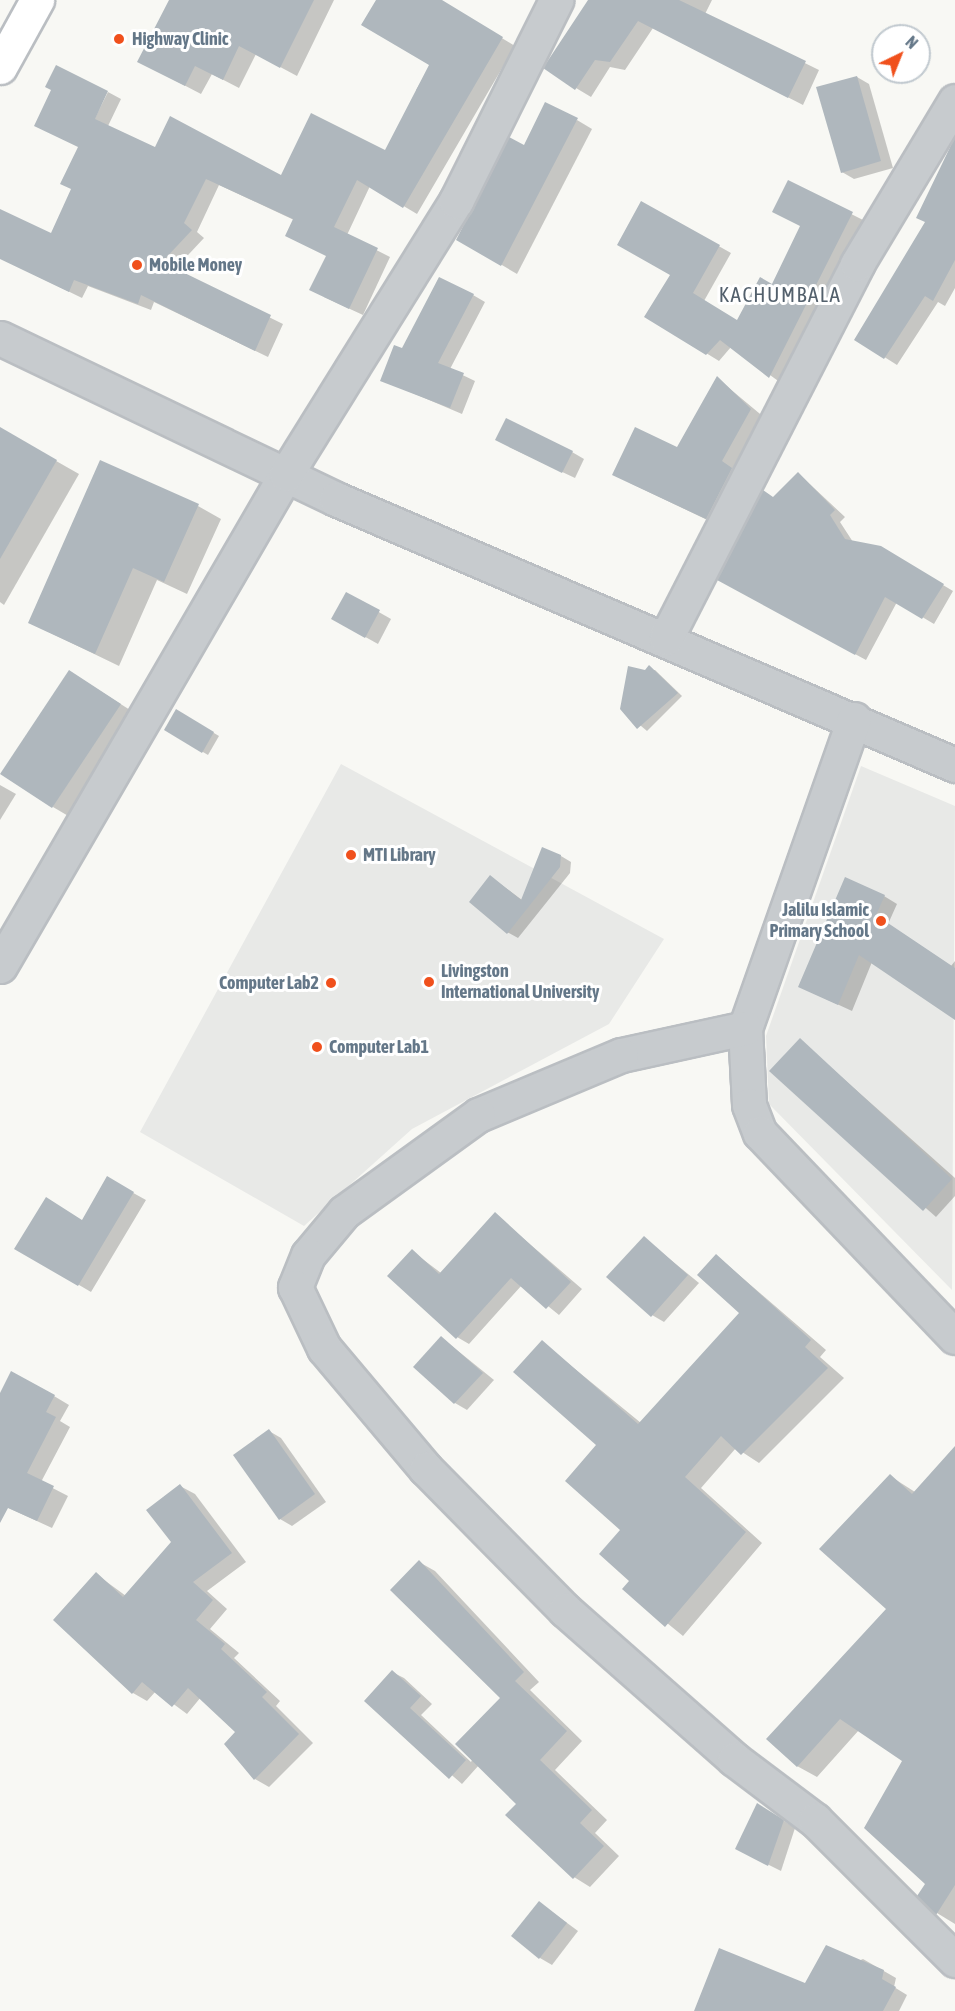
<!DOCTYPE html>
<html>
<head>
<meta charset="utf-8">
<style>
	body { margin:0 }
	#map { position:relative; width:955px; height:2011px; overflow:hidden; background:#f8f8f4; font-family:"Asap Condensed",sans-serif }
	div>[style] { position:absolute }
	.built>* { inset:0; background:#e8e9e7 }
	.shadow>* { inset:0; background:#0003 }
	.building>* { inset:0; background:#afb7bd }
	.roads { filter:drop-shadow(2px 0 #babec2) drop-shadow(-2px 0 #babec2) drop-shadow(0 2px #babec2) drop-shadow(0 -2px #babec2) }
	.minor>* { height:33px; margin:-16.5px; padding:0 16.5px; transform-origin:16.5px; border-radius:16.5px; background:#c7cbce }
	.major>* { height:33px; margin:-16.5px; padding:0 16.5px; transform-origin:16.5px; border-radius:16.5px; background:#fff }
	.dots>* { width:16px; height:16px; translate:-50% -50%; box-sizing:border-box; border:3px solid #fff; border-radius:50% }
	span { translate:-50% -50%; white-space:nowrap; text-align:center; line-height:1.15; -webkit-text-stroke:6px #fff; paint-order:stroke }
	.poi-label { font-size:18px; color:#647788; font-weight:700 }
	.left { translate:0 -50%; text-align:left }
	.right { translate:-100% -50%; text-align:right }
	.quarter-label { font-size:21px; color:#53606c; letter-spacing:1.5px }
	.north { position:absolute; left:871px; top:24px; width:60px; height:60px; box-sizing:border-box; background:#fff; border:2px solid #c1c9cf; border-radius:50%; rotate:43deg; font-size:16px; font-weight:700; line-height:24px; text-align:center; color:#647788 }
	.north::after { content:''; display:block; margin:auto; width:21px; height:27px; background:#f0501c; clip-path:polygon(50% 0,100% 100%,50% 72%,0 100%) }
</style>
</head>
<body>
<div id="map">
	<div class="built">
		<i style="clip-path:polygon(341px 764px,664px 939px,609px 1024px,412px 1129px,304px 1226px,140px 1132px)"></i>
		<i style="clip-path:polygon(861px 766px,955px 806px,952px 1290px,769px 1104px,766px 1036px)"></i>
	</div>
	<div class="shadow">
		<i style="clip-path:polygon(228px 0,334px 0,297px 76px,256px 54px,239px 88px,212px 74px,201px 94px,155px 70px)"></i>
		<i style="clip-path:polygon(378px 0,439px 0,515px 46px,417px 214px,370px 186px,347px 235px,390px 257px,363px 315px,324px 297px,327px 256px,294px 220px,219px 185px,197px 232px,204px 238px,174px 270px,283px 324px,268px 357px,154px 302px,151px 310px,88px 286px,82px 298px,0 258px,0 210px,51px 235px,73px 189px,62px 183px,108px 92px,121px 99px,108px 126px,156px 149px,282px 177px,386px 152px,421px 93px,416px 90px,431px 65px)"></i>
		<i style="clip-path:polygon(590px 0,712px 0,705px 14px,819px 70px,803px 105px,653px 28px,625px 70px,610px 67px,591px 97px,576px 88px)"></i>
		<i style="clip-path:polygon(857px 77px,869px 84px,893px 168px,854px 179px,842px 172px)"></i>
		<i style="clip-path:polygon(577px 120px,592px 129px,517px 274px,458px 239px)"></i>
		<i style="clip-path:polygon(955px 174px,955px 288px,945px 306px,938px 302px,897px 365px,856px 339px)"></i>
		<i style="clip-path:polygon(788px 182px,865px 221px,781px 383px,731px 347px,719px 361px,646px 316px,672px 274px,642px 203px,731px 253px,704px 301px,738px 322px,773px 286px,802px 226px)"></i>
		<i style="clip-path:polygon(473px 295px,485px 302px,450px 369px,475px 381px,462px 414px,382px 380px,403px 350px)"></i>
		<i style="clip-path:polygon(717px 378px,766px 419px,722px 527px,630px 483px,677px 449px)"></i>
		<i style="clip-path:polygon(0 429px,79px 474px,4px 605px,0 602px)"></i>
		<i style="clip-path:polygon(509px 447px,572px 452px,584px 459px,575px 478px)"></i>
		<i style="clip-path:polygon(798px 473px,845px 517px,840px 522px,853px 542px,881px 548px,953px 591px,934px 624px,897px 602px,866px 660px,730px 586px,774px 498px)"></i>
		<i style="clip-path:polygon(198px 506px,221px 519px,187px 594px,157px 580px,119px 666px,30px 623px)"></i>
		<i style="clip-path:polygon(347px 594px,391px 619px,378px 644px,333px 619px)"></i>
		<i style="clip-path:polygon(655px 670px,682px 696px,647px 731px,621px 709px,646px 671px)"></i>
		<i style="clip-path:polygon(70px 672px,138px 715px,70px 817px,53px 807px)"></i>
		<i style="clip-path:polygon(177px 711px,219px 736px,208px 755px,166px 730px)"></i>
		<i style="clip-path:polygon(0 785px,16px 794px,0 820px)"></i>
		<i style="clip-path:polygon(561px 856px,571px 862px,570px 873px,518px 938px,507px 932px,491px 877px,522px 900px)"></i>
		<i style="clip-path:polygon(884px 896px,897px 904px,888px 924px,951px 966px,955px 961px,955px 1016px,872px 962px,852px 1011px,800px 987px)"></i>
		<i style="clip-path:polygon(800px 1040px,955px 1178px,955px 1196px,936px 1217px,771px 1071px)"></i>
		<i style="clip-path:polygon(108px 1179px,146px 1200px,91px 1292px,16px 1248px,82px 1221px)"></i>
		<i style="clip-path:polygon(495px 1214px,582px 1289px,559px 1315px,522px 1285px,469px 1344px,457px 1337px,412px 1251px,441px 1273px)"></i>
		<i style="clip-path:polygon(644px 1238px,699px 1283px,664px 1322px,652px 1315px)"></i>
		<i style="clip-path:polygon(717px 1256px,826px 1350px,820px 1357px,844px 1378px,759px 1463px,736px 1448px,701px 1488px,762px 1543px,683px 1636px,624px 1588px,631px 1581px,622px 1530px,598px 1445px,542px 1342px,641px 1423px,741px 1313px)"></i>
		<i style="clip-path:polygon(442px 1338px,494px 1380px,467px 1410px,455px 1403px)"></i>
		<i style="clip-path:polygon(0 1396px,54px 1396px,69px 1405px,60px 1421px,70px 1427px,41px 1482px,68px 1496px,52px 1528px,0 1504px)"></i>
		<i style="clip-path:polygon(269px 1431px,281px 1438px,326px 1502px,292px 1526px,280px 1519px)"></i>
		<i style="clip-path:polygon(955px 1450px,955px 1924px,937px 1913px,927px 1883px,904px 1760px,859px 1730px,817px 1777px,797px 1766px,888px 1609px,890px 1476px,915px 1492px)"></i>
		<i style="clip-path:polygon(180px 1486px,195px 1494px,246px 1562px,207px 1591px,227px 1609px,210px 1629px,239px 1653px,234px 1658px,280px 1701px,276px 1706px,313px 1743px,269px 1787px,255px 1779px,238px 1732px,201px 1697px,187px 1714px,156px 1691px,147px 1701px,133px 1693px,96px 1574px,126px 1596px,173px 1542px)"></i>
		<i style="clip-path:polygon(419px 1562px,435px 1571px,539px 1682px,530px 1690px,582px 1741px,555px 1770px,607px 1820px,595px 1833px,619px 1856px,590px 1887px,574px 1877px,518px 1804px,479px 1765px,462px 1784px,366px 1700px,392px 1672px,404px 1678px,432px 1704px,421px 1715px,471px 1762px,502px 1698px)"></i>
		<i style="clip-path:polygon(770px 1812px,795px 1828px,781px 1871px,749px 1855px)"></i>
		<i style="clip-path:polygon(540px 1903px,578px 1931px,552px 1965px,540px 1958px)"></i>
		<i style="clip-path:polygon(863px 1959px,896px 1978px,894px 1987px,907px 1995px,899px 2011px,699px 2011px,806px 1984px)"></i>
	</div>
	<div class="building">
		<i style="clip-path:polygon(169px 0,314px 0,280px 68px,239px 46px,223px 80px,195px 66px,185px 86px,137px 62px)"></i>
		<i style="clip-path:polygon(376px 0,442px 0,503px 37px,403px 208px,357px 180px,334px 227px,378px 248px,349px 309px,309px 290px,326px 256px,285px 236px,293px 219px,206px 179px,184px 223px,192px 230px,162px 262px,271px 315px,255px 351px,141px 295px,138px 304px,74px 280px,69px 292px,0 259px,0 209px,51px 233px,71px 189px,60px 184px,78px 147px,34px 126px,51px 90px,45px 87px,56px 65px,108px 91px,95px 119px,155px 147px,170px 116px,281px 175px,311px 113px,385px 150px,429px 65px,361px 25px)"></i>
		<i style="clip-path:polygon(588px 0,679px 0,806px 61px,788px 98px,638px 21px,610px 62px,595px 60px,575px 90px,543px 68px)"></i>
		<i style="clip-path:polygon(857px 76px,881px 161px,841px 173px,816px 87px)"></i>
		<i style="clip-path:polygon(545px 102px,578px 118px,501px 266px,456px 240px,509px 137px,524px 145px)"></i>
		<i style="clip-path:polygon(955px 137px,955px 260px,933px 301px,925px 296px,884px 359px,854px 340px,925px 222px,916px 218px)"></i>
		<i style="clip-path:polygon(788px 180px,853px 212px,769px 378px,720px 340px,706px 355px,644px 317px,670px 275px,617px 245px,641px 201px,720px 245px,693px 293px,737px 320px,760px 277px,772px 284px,800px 226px,772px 212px)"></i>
		<i style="clip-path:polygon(439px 277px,474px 294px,438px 363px,464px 373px,450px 408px,380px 381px,394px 345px,402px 348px)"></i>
		<i style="clip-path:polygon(717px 376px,751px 409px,722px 461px,732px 468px,706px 519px,612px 475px,635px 427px,677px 447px)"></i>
		<i style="clip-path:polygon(506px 418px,573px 451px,562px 473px,495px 440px)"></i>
		<i style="clip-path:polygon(0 427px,57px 460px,0 559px)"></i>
		<i style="clip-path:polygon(100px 460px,199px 504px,164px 582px,133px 568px,95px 654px,28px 623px)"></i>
		<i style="clip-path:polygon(798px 472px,835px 510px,830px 515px,845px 539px,881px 546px,944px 584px,922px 619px,885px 597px,855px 655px,717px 580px,763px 490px,773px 497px)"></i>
		<i style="clip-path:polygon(346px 592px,380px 610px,365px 638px,331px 619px)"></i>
		<i style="clip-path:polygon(649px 665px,678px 693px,637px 729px,620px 709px,628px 666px,645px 670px)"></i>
		<i style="clip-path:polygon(69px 670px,121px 704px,52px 808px,0 774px)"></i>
		<i style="clip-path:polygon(176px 709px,214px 732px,202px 753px,164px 730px)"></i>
		<i style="clip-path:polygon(542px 847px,561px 855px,560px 867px,507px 934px,469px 902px,490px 875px,521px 900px)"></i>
		<i style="clip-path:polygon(845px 877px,885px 895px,876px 915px,955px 968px,955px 1020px,859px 955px,838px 1005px,798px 987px)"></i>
		<i style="clip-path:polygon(800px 1038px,952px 1179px,923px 1211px,769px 1071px)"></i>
		<i style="clip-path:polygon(107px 1176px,134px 1192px,78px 1286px,14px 1249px,46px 1197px,82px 1220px)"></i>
		<i style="clip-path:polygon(495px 1212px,571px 1282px,546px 1309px,511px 1278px,456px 1339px,387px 1276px,412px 1249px,439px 1274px)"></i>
		<i style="clip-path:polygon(644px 1236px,688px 1275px,651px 1317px,606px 1277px)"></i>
		<i style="clip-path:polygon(716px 1254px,811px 1340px,805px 1347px,828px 1368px,741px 1455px,721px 1436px,685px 1477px,746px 1532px,665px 1627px,622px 1589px,629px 1581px,599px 1554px,620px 1530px,565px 1481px,596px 1445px,513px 1372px,542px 1340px,638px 1424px,739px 1313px,697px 1275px)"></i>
		<i style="clip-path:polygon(441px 1336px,483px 1373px,454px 1404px,413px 1367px)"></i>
		<i style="clip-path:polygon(11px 1371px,55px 1395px,46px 1412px,56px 1417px,27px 1473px,54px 1486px,37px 1521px,8px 1508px,0 1523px,0 1393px)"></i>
		<i style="clip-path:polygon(269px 1429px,315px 1494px,279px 1520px,233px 1455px)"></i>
		<i style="clip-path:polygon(955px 1446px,955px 1885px,936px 1915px,917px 1896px,925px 1884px,864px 1828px,902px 1761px,840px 1719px,797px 1767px,766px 1739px,886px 1609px,819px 1549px,890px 1474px,912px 1494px)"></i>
		<i style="clip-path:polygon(180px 1484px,232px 1553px,193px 1582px,213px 1600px,196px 1620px,225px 1644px,221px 1649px,267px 1692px,262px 1697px,299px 1734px,254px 1780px,224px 1744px,235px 1732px,188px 1688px,172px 1707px,142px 1682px,132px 1694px,53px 1620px,96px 1572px,123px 1597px,171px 1542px,146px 1510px)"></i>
		<i style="clip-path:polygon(419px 1560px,524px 1672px,515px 1681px,567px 1731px,540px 1760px,592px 1810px,580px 1823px,604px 1846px,573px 1879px,505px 1815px,516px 1804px,455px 1744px,500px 1698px,390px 1590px)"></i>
		<i style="clip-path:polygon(392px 1670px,421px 1696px,410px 1708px,466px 1760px,449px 1779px,364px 1701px)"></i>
		<i style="clip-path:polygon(757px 1803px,784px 1820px,768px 1866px,735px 1849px)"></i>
		<i style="clip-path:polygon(539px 1901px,567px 1923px,539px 1959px,511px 1936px)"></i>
		<i style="clip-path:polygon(826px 1945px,884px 1970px,882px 1979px,896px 1987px,883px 2011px,694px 2011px,719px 1948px,805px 1983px)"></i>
	</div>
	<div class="roads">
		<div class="minor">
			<i style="left:0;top:338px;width:373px;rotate:25.6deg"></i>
			<i style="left:336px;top:499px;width:674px;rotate:23.25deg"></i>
			<i style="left:666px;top:638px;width:420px;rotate:-62.9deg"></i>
			<i style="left:857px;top:264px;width:190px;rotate:-59deg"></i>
			<i style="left:854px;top:719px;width:328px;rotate:109.4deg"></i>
			<i style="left:745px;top:1028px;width:77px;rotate:87deg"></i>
			<i style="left:749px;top:1105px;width:30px;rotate:69deg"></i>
			<i style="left:760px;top:1133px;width:282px;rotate:46.3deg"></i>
			<i style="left:0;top:966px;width:569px;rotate:-59.83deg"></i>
			<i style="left:286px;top:474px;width:322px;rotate:-58.1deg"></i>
			<i style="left:456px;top:201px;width:225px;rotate:-63.5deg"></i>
			<i style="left:745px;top:1028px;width:127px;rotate:167.7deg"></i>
			<i style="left:621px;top:1055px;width:155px;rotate:157.2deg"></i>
			<i style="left:478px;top:1115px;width:165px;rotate:144.1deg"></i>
			<i style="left:344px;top:1212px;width:56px;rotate:129.9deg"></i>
			<i style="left:308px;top:1255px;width:35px;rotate:112deg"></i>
			<i style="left:295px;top:1287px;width:68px;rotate:64.6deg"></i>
			<i style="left:324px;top:1348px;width:158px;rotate:49.9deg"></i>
			<i style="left:426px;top:1469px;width:198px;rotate:45.4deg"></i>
			<i style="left:565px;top:1610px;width:225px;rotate:41.4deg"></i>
			<i style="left:734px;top:1759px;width:101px;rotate:37deg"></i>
			<i style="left:815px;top:1820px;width:198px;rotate:45deg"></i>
		</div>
		<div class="major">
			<i style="left:0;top:67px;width:77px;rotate:-61.1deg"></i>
		</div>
	</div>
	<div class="dots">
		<i style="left:119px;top:39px;background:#f0501c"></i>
		<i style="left:137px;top:265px;background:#f0501c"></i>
		<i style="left:351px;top:855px;background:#f0501c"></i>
		<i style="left:881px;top:921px;background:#f0501c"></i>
		<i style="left:429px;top:982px;background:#f0501c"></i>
		<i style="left:331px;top:983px;background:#f0501c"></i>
		<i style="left:317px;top:1047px;background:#f0501c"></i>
	</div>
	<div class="poi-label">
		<span class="left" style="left:132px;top:39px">Highway Clinic</span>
		<span class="left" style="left:149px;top:265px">Mobile Money</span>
		<span class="left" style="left:363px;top:855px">MTI Library</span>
		<span class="right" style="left:869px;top:921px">Jalilu Islamic<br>Primary School</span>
		<span class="left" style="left:441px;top:982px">Livingston<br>International University</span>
		<span class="right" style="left:319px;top:983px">Computer Lab2</span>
		<span class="left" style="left:329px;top:1047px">Computer Lab1</span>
	</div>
	<div class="quarter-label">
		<span style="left:780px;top:294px">KACHUMBALA</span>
	</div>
	<div class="north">N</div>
</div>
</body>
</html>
